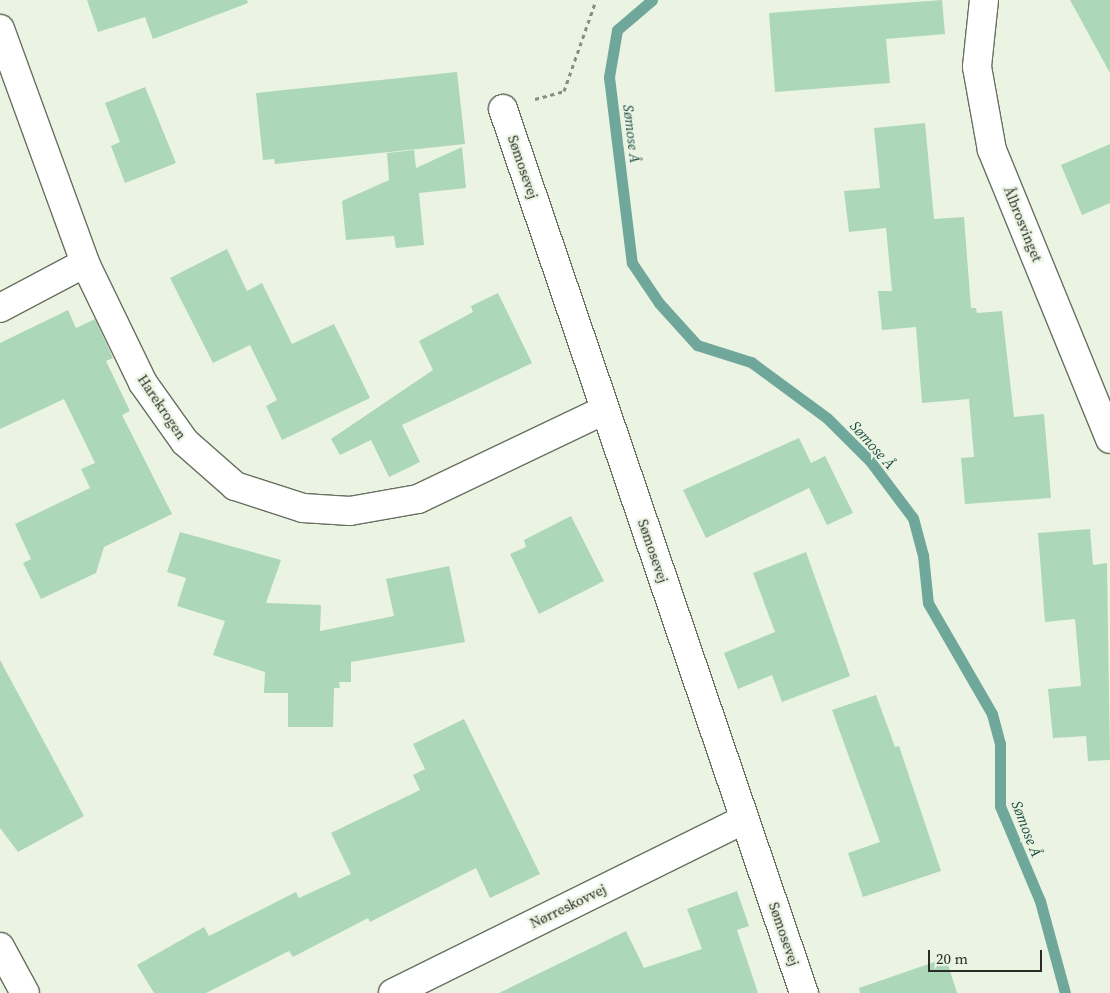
<!DOCTYPE html>
<html>
<head>
<meta charset="utf-8">
<style>
	body { margin:0 }
	#map { position:relative; width:1110px; height:993px; overflow:hidden; background:#ebf4e2; font-family:"Source Serif 4",serif }
	div>[style] { position:absolute }
	.stream>* { height:11px; margin:-5.5px; padding:0 5.5px; transform-origin:5.5px; border-radius:5.5px; background:#6fa79a }
	.building>* { inset:0; background:#acd7b8 }
	.path>* { height:3px; margin-top:-1.5px; transform-origin:0; background:repeating-linear-gradient(90deg,#878d81 0 4px,transparent 0 8px) }
	.roads { filter:drop-shadow(1px 0 #687060) drop-shadow(-1px 0 #687060) drop-shadow(0 1px #687060) drop-shadow(0 -1px #687060) }
	.street>* { height:28px; margin:-14px; padding:0 14px; transform-origin:14px; border-radius:14px; background:#fff }
	span { translate:-50% -50%; white-space:nowrap; text-align:center; line-height:1.15; -webkit-text-stroke:4.5px #ebf4e2; paint-order:stroke }
	.street-label { font-size:14px; color:#2a2d27 }
	.water-label { font-size:15px; color:#1b4c43; font-style:italic }
	.scale { position:absolute; left:928px; top:950px; width:114px; height:22px; box-sizing:border-box; border:2px solid #2a2d27; border-top:0; padding-left:6px; font-size:15px; line-height:18px; white-space:nowrap; color:#2a2d27; -webkit-text-stroke:4px #ebf4e2; paint-order:stroke }
</style>
</head>
<body>
<div id="map">
	<div class="stream">
		<i style="left:652px;top:0;width:46px;rotate:139.4deg"></i>
		<i style="left:617px;top:30px;width:48px;rotate:99.7deg"></i>
		<i style="left:609px;top:77px;width:187px;rotate:83deg"></i>
		<i style="left:632px;top:263px;width:48px;rotate:56deg"></i>
		<i style="left:659px;top:303px;width:57px;rotate:47.9deg"></i>
		<i style="left:697px;top:345px;width:57px;rotate:17.5deg"></i>
		<i style="left:751px;top:362px;width:94px;rotate:36.4deg"></i>
		<i style="left:827px;top:418px;width:61px;rotate:45deg"></i>
		<i style="left:870px;top:461px;width:71px;rotate:53deg"></i>
		<i style="left:913px;top:518px;width:38px;rotate:75deg"></i>
		<i style="left:923px;top:555px;width:48px;rotate:84.1deg"></i>
		<i style="left:928px;top:603px;width:128px;rotate:60deg"></i>
		<i style="left:992px;top:714px;width:31px;rotate:75deg"></i>
		<i style="left:1000px;top:744px;width:62px;rotate:90deg"></i>
		<i style="left:1000px;top:806px;width:103px;rotate:67.2deg"></i>
		<i style="left:1040px;top:901px;width:95px;rotate:74.8deg"></i>
	</div>
	<div class="building">
		<i style="clip-path:polygon(87px 0,247px 0,248px 3px,153px 39px,145px 17px,98px 32px)"></i>
		<i style="clip-path:polygon(942px 0,945px 34px,886px 39px,890px 83px,775px 92px,769px 13px)"></i>
		<i style="clip-path:polygon(1070px 0,1110px 0,1110px 73px)"></i>
		<i style="clip-path:polygon(457px 72px,465px 144px,275px 164px,274px 159px,263px 160px,256px 93px)"></i>
		<i style="clip-path:polygon(145px 87px,176px 163px,125px 183px,111px 146px,120px 142px,105px 103px)"></i>
		<i style="clip-path:polygon(925px 123px,934px 219px,964px 217px,971px 308px,976px 308px,977px 313px,1002px 311px,1014px 417px,1044px 414px,1051px 498px,965px 504px,961px 458px,974px 457px,969px 399px,922px 403px,916px 327px,882px 330px,878px 291px,892px 291px,886px 228px,849px 232px,844px 191px,880px 188px,874px 128px)"></i>
		<i style="clip-path:polygon(1110px 144px,1110px 203px,1082px 215px,1061px 165px)"></i>
		<i style="clip-path:polygon(462px 147px,466px 188px,419px 193px,424px 245px,396px 248px,394px 236px,346px 240px,342px 201px,389px 180px,387px 153px,414px 150px,416px 168px)"></i>
		<i style="clip-path:polygon(227px 249px,247px 291px,262px 283px,292px 344px,334px 324px,370px 398px,282px 440px,266px 406px,277px 400px,250px 345px,213px 363px,170px 278px)"></i>
		<i style="clip-path:polygon(498px 293px,532px 363px,402px 425px,420px 462px,389px 477px,371px 440px,340px 455px,331px 439px,433px 370px,419px 341px,473px 312px,471px 306px)"></i>
		<i style="clip-path:polygon(68px 310px,76px 328px,95px 319px,113px 358px,106px 361px,130px 411px,122px 415px,172px 514px,104px 547px,96px 573px,41px 599px,23px 563px,31px 559px,15px 524px,90px 488px,81px 469px,95px 463px,64px 399px,0 429px,0 343px)"></i>
		<i style="clip-path:polygon(799px 438px,811px 463px,825px 456px,853px 513px,827px 525px,809px 488px,706px 538px,683px 490px)"></i>
		<i style="clip-path:polygon(571px 516px,604px 581px,539px 614px,510px 554px,526px 547px,524px 540px)"></i>
		<i style="clip-path:polygon(1090px 529px,1093px 565px,1107px 563px,1110px 760px,1088px 761px,1086px 736px,1053px 738px,1048px 689px,1081px 686px,1075px 619px,1045px 622px,1038px 533px)"></i>
		<i style="clip-path:polygon(180px 532px,281px 560px,266px 603px,321px 605px,320px 631px,394px 616px,386px 579px,449px 566px,465px 642px,351px 662px,351px 682px,339px 682px,340px 688px,334px 688px,333px 727px,288px 727px,288px 693px,264px 693px,265px 672px,213px 655px,225px 621px,177px 606px,186px 578px,167px 572px)"></i>
		<i style="clip-path:polygon(806px 552px,850px 676px,782px 702px,772px 675px,738px 689px,724px 653px,775px 632px,753px 573px)"></i>
		<i style="clip-path:polygon(0 660px,84px 816px,18px 852px,0 828px)"></i>
		<i style="clip-path:polygon(876px 695px,895px 747px,899px 746px,941px 871px,863px 897px,848px 853px,880px 842px,832px 710px)"></i>
		<i style="clip-path:polygon(464px 719px,540px 874px,490px 898px,476px 868px,370px 922px,368px 918px,293px 957px,289px 951px,206px 993px,154px 993px,137px 965px,204px 927px,209px 936px,296px 892px,299px 898px,351px 874px,331px 833px,420px 790px,413px 775px,425px 769px,413px 744px)"></i>
		<i style="clip-path:polygon(737px 891px,749px 926px,737px 930px,758px 993px,499px 993px,626px 931px,644px 968px,702px 949px,687px 909px)"></i>
		<i style="clip-path:polygon(946px 958px,957px 993px,860px 993px,859px 988px)"></i>
	</div>
	<div class="path">
		<i style="left:535px;top:99px;width:30px;rotate:-15deg"></i>
		<i style="left:564px;top:91px;width:96px;rotate:-70.6deg"></i>
	</div>
	<div class="roads">
		<div class="street">
			<i style="left:984px;top:0;width:67px;rotate:96deg"></i>
			<i style="left:977px;top:67px;width:84px;rotate:79.8deg"></i>
			<i style="left:992px;top:150px;width:312px;rotate:67.8deg"></i>
			<i style="left:0;top:29px;width:249px;rotate:70deg"></i>
			<i style="left:85px;top:263px;width:133px;rotate:64.2deg"></i>
			<i style="left:143px;top:383px;width:72px;rotate:54.6deg"></i>
			<i style="left:185px;top:442px;width:67px;rotate:41.3deg"></i>
			<i style="left:235px;top:486px;width:71px;rotate:17.9deg"></i>
			<i style="left:303px;top:508px;width:47px;rotate:3.7deg"></i>
			<i style="left:350px;top:511px;width:69px;rotate:-10deg"></i>
			<i style="left:418px;top:499px;width:207px;rotate:-25.5deg"></i>
			<i style="left:503px;top:109px;width:934px;rotate:71.2deg"></i>
			<i style="left:0;top:308px;width:96px;rotate:-27.9deg"></i>
			<i style="left:0;top:947px;width:52px;rotate:61.5deg"></i>
			<i style="left:393px;top:993px;width:390px;rotate:-26.3deg"></i>
		</div>
	</div>
	<div class="street-label">
		<span style="left:523px;top:167px;rotate:71deg">Sømosevej</span>
		<span style="left:1023px;top:224px;rotate:68deg">Ålbrosvinget</span>
		<span style="left:162px;top:407px;rotate:56deg">Harekrogen</span>
		<span style="left:653px;top:551px;rotate:71deg">Sømosevej</span>
		<span style="left:568px;top:906px;rotate:-26deg">Nørreskovvej</span>
		<span style="left:784px;top:934px;rotate:71deg">Sømosevej</span>
	</div>
	<div class="water-label">
		<span style="left:632px;top:134px;rotate:83deg">Sømose Å</span>
		<span style="left:873px;top:445px;rotate:48deg">Sømose Å</span>
		<span style="left:1027px;top:829px;rotate:69deg">Sømose Å</span>
	</div>
	<div class="scale">20 m</div>
</div>
</body>
</html>
